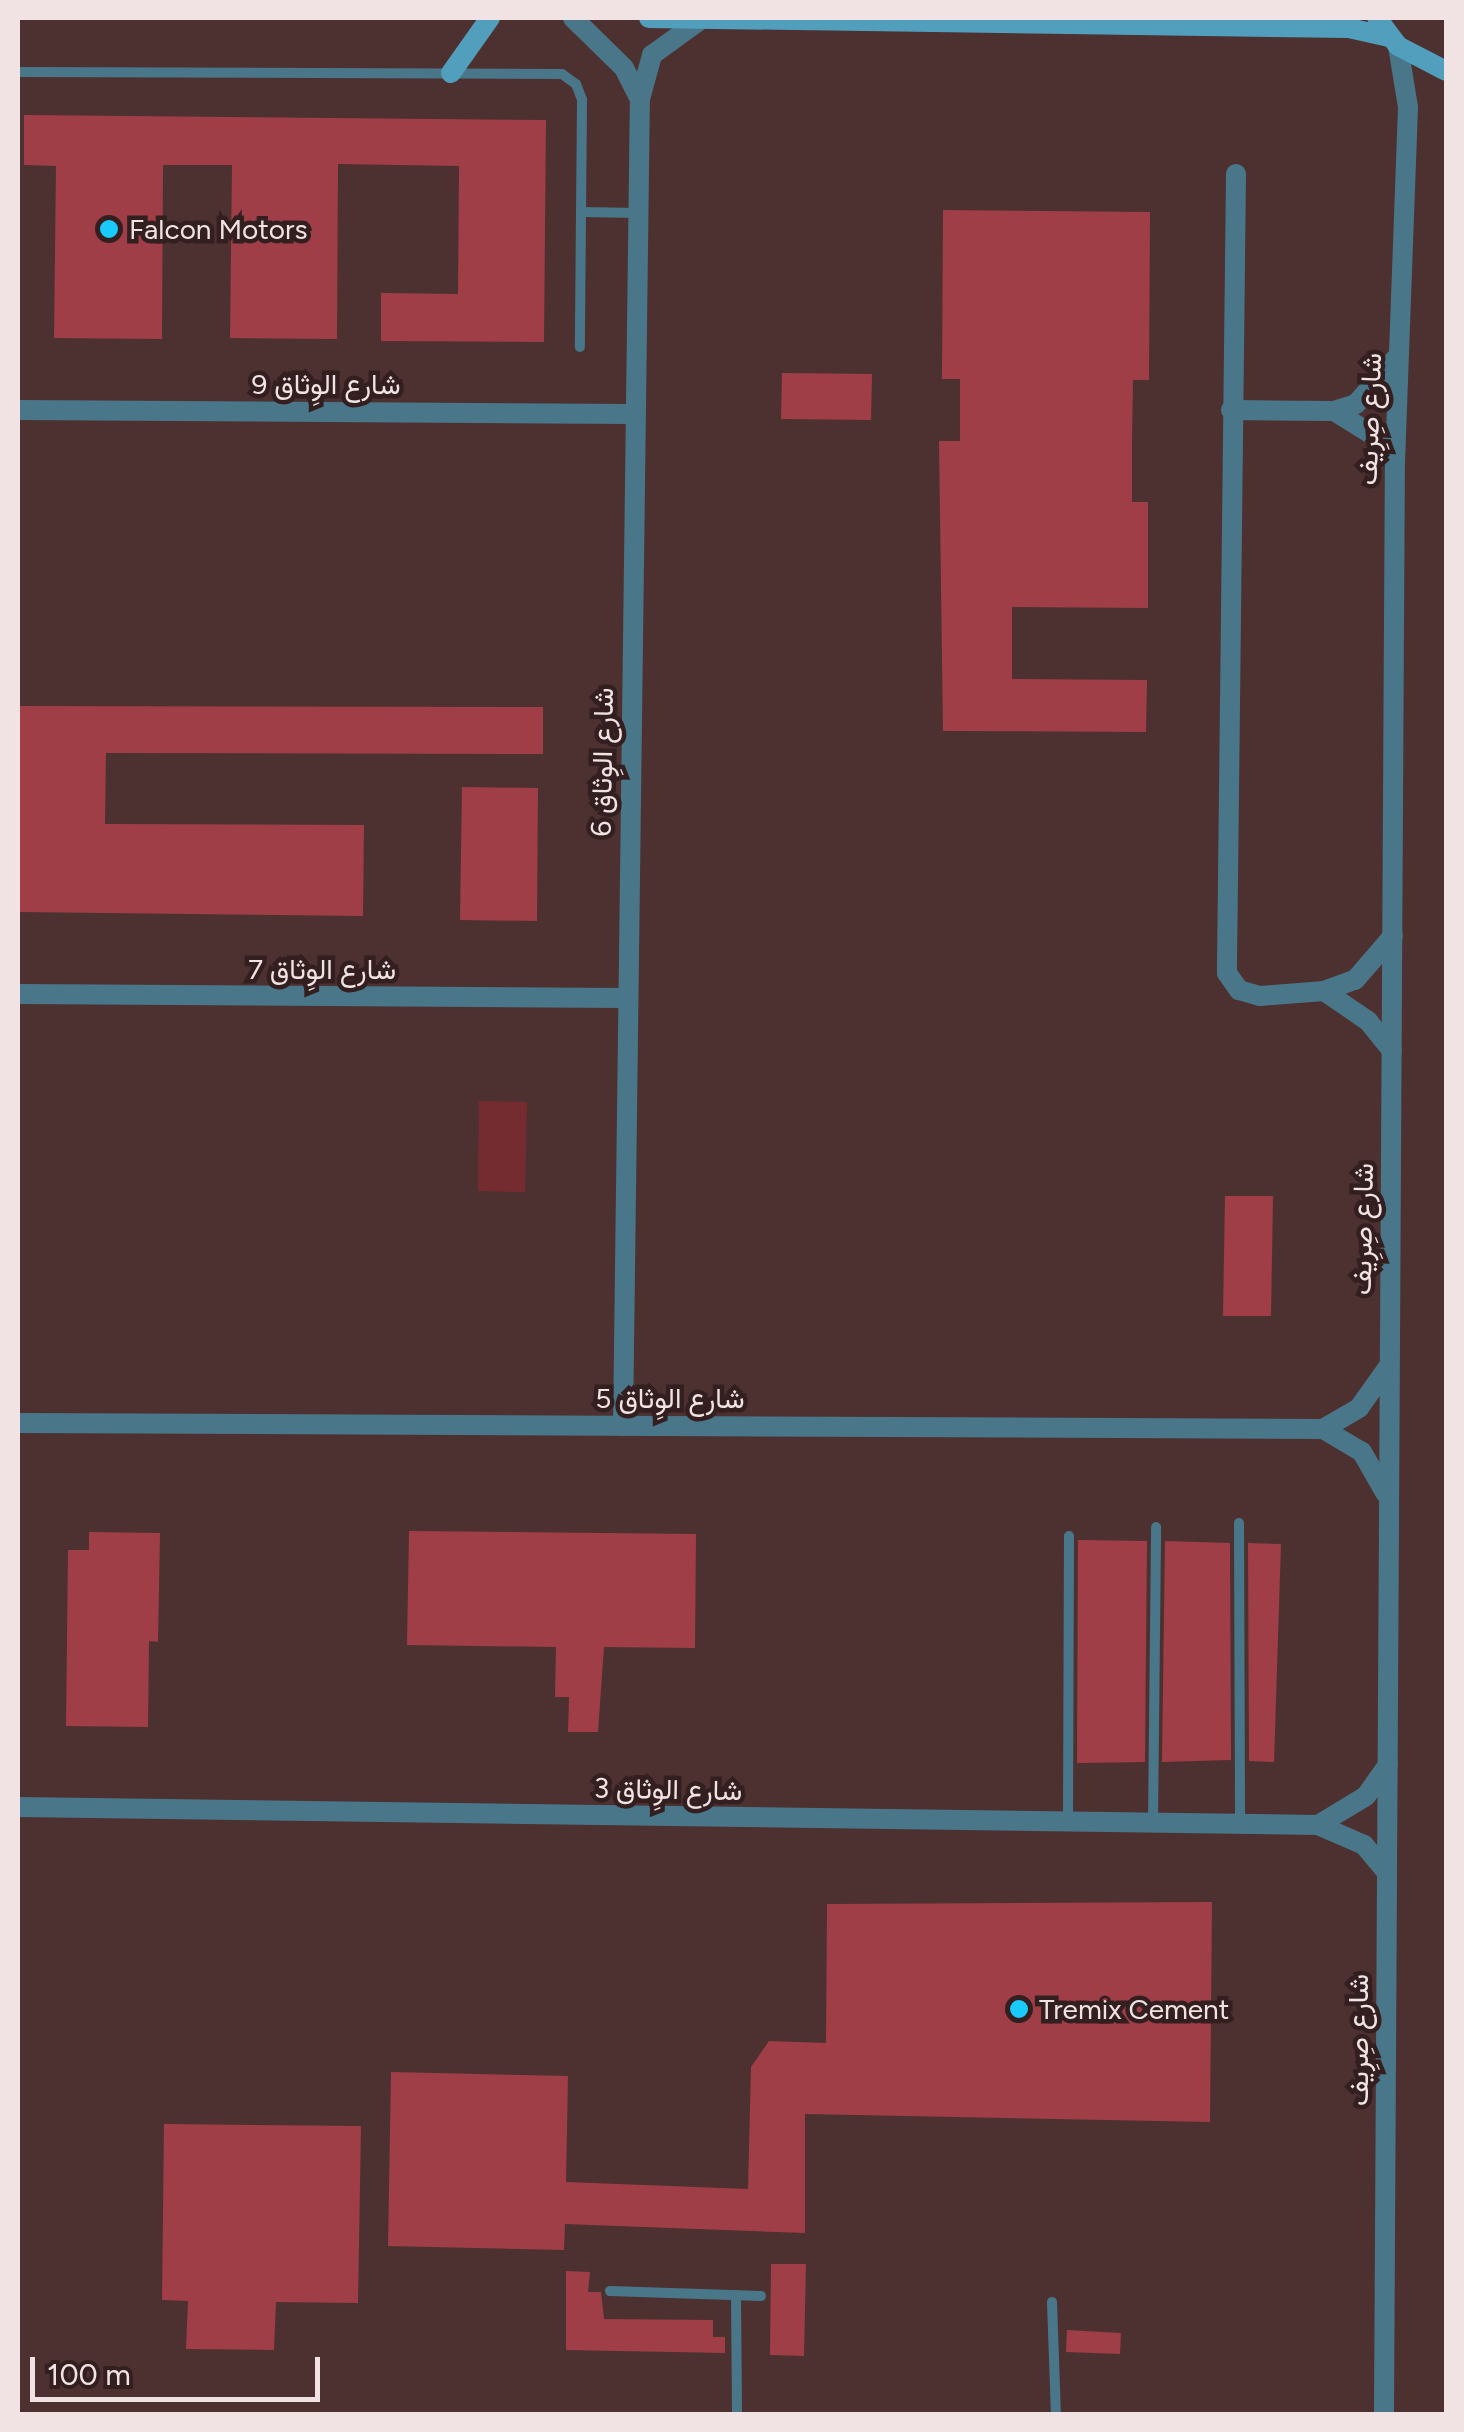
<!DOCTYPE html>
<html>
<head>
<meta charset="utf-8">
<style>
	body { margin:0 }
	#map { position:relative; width:1464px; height:2432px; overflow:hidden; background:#3e2929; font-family:Figtree,Vazirmatn,sans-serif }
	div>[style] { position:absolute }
	.built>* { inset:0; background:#4d3131 }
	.green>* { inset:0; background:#752c31 }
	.building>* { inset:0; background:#9f3e46 }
	.service>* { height:10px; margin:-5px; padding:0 5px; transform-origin:5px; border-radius:5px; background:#497789 }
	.minor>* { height:20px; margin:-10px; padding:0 10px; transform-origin:10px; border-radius:10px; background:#497789 }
	.tertiary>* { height:20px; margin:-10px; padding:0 10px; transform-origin:10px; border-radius:10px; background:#497789 }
	.secondary>* { height:20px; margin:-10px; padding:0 10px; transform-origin:10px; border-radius:10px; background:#519fbc }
	.dots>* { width:28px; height:28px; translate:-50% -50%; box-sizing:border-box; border:5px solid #341f20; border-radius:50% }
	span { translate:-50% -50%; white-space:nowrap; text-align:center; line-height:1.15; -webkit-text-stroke:9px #341f20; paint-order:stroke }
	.poi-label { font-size:28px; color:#f1e3e3 }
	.left { translate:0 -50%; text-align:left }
	.street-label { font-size:28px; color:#f1e3e3 }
	.frame { position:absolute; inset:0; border:20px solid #f1e3e3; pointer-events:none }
	.scale { position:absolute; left:30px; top:2357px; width:290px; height:45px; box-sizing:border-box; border:5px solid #f1e3e3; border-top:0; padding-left:12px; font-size:30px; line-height:35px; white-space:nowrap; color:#f1e3e3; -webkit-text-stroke:8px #341f20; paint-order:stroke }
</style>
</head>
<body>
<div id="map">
	<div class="built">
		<i style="clip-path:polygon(18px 18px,1446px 18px,1446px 2414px,18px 2414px)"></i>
	</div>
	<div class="green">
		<i style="clip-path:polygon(479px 1101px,527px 1102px,525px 1192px,478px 1191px)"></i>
	</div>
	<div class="building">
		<i style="clip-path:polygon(24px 115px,546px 120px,544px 342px,381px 341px,381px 293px,458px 294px,459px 166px,338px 164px,337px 339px,230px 338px,232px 165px,163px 165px,162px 339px,54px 338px,56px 166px,24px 165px)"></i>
		<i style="clip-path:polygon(943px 210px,1150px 212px,1149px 380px,1133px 380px,1132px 442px,1132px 502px,1148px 502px,1148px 608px,1012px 607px,1012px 679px,1147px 680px,1146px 732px,943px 731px,939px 441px,960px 441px,960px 379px,942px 379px)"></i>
		<i style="clip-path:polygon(782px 373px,872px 374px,871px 420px,781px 419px)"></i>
		<i style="clip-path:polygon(18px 706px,543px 707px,543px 754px,106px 753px,105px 824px,364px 825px,363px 916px,18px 912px)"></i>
		<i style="clip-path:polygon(462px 787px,538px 788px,537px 921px,460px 920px)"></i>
		<i style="clip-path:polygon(1225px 1196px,1273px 1196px,1271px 1316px,1223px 1316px)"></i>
		<i style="clip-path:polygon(409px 1531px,696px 1534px,695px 1648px,604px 1647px,598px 1732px,568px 1732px,569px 1697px,555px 1697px,556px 1647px,407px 1645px)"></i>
		<i style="clip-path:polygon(89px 1532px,160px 1533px,158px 1642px,149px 1641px,148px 1727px,66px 1726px,68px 1550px,89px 1550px)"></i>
		<i style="clip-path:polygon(1078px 1540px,1147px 1541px,1145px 1762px,1077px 1763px)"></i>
		<i style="clip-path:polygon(1165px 1541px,1230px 1543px,1231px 1760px,1162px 1762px)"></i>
		<i style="clip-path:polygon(1248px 1543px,1281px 1544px,1274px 1762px,1249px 1761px)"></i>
		<i style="clip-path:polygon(1212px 1902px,1210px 2122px,805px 2114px,805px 2233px,565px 2224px,564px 2250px,388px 2246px,391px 2072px,568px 2076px,566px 2182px,748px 2189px,751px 2067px,769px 2041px,826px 2043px,827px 1904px)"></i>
		<i style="clip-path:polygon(164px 2124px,361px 2126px,358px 2303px,276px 2302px,274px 2350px,186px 2349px,188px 2301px,162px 2300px)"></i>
		<i style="clip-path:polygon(771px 2264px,806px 2264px,804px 2356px,770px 2355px)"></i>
		<i style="clip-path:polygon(566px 2271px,590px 2272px,588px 2292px,601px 2292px,604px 2319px,713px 2320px,713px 2337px,725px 2337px,725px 2353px,566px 2350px)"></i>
		<i style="clip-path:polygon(1067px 2330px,1121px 2333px,1120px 2354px,1066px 2352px)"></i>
	</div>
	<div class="service">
		<i style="left:18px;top:72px;width:544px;rotate:0.21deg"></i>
		<i style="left:562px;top:74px;width:17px;rotate:36deg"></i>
		<i style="left:576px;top:84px;width:17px;rotate:69deg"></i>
		<i style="left:582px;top:100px;width:247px;rotate:90.5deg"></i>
		<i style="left:581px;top:212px;width:57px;rotate:1deg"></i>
		<i style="left:1239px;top:1523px;width:300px;rotate:89.8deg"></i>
		<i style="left:1068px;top:1821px;width:285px;rotate:-89.8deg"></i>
		<i style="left:1153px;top:1823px;width:296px;rotate:-89.4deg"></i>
		<i style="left:610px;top:2291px;width:151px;rotate:1.9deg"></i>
		<i style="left:736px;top:2295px;width:119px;rotate:89.5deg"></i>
		<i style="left:1052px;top:2302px;width:112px;rotate:88deg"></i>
	</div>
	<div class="minor">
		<i style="left:573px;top:18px;width:71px;rotate:44.4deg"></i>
		<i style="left:624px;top:68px;width:35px;rotate:63deg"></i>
		<i style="left:1236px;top:174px;width:799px;rotate:90.65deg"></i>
		<i style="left:1227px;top:973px;width:21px;rotate:55deg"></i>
		<i style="left:1239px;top:990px;width:22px;rotate:16deg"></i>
		<i style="left:1260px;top:996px;width:64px;rotate:-4.5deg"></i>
		<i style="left:1324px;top:991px;width:33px;rotate:-20deg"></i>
		<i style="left:1355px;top:980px;width:58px;rotate:-49.2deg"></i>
		<i style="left:18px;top:410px;width:615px;rotate:0.37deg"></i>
		<i style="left:1231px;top:410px;width:103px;rotate:0.6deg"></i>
		<i style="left:1334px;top:411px;width:23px;rotate:-18deg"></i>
		<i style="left:1356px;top:404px;width:64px;rotate:-48.8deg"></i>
		<i style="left:1334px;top:411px;width:55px;rotate:31.7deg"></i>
		<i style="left:1381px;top:440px;width:26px;rotate:58deg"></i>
		<i style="left:1324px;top:991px;width:53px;rotate:34.3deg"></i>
		<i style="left:1368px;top:1021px;width:38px;rotate:51deg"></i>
		<i style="left:18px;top:994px;width:608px;rotate:0.38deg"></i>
		<i style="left:18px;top:1423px;width:1305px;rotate:0.26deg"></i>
		<i style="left:1323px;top:1429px;width:45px;rotate:30.5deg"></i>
		<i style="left:1362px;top:1452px;width:48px;rotate:60.3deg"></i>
		<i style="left:623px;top:1426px;width:1327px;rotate:-89.27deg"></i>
		<i style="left:640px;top:99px;width:46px;rotate:-74.7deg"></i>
		<i style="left:652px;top:55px;width:63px;rotate:-36deg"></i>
		<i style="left:1323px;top:1429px;width:42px;rotate:-30.3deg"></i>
		<i style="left:1359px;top:1408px;width:50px;rotate:-54.7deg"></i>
		<i style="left:18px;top:1807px;width:1300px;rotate:0.79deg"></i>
		<i style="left:1318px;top:1825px;width:50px;rotate:23.5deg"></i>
		<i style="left:1364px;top:1845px;width:34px;rotate:50deg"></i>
		<i style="left:1318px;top:1825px;width:56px;rotate:-31.1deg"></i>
		<i style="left:1366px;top:1796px;width:38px;rotate:-55deg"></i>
	</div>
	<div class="tertiary">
		<i style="left:1384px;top:2414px;width:1952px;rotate:-89.68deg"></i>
		<i style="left:1395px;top:462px;width:355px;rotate:-87.9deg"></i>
		<i style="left:1408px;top:107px;width:62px;rotate:-99.3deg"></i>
	</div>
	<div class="secondary">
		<i style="left:649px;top:18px;width:700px;rotate:0.82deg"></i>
		<i style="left:1349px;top:28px;width:41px;rotate:12.7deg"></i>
		<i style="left:1377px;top:18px;width:35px;rotate:53deg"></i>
		<i style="left:1398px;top:46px;width:54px;rotate:27.5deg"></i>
		<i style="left:451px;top:73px;width:67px;rotate:-54.7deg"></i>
	</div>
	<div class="dots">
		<i style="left:109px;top:229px;background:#19cafc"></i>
		<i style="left:1019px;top:2009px;background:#19cafc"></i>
	</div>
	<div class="poi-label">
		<span class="left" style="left:129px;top:229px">Falcon Motors</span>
		<span class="left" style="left:1039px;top:2009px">Tremix Cement</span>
	</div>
	<div class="street-label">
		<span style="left:326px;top:384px">شارع الوِثاق 9</span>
		<span style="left:1369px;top:419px;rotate:-88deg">شارع صِرِيف</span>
		<span style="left:602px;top:762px;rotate:-89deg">شارع الوِثاق 6</span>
		<span style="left:322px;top:969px">شارع الوِثاق 7</span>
		<span style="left:1362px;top:1229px;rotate:-89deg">شارع صِرِيف</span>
		<span style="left:670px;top:1398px">شارع الوِثاق 5</span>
		<span style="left:668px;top:1789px;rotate:1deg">شارع الوِثاق 3</span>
		<span style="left:1358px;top:2040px;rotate:-90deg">شارع صِرِيف</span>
	</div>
	<div class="frame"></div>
	<div class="scale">100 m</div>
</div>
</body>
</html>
